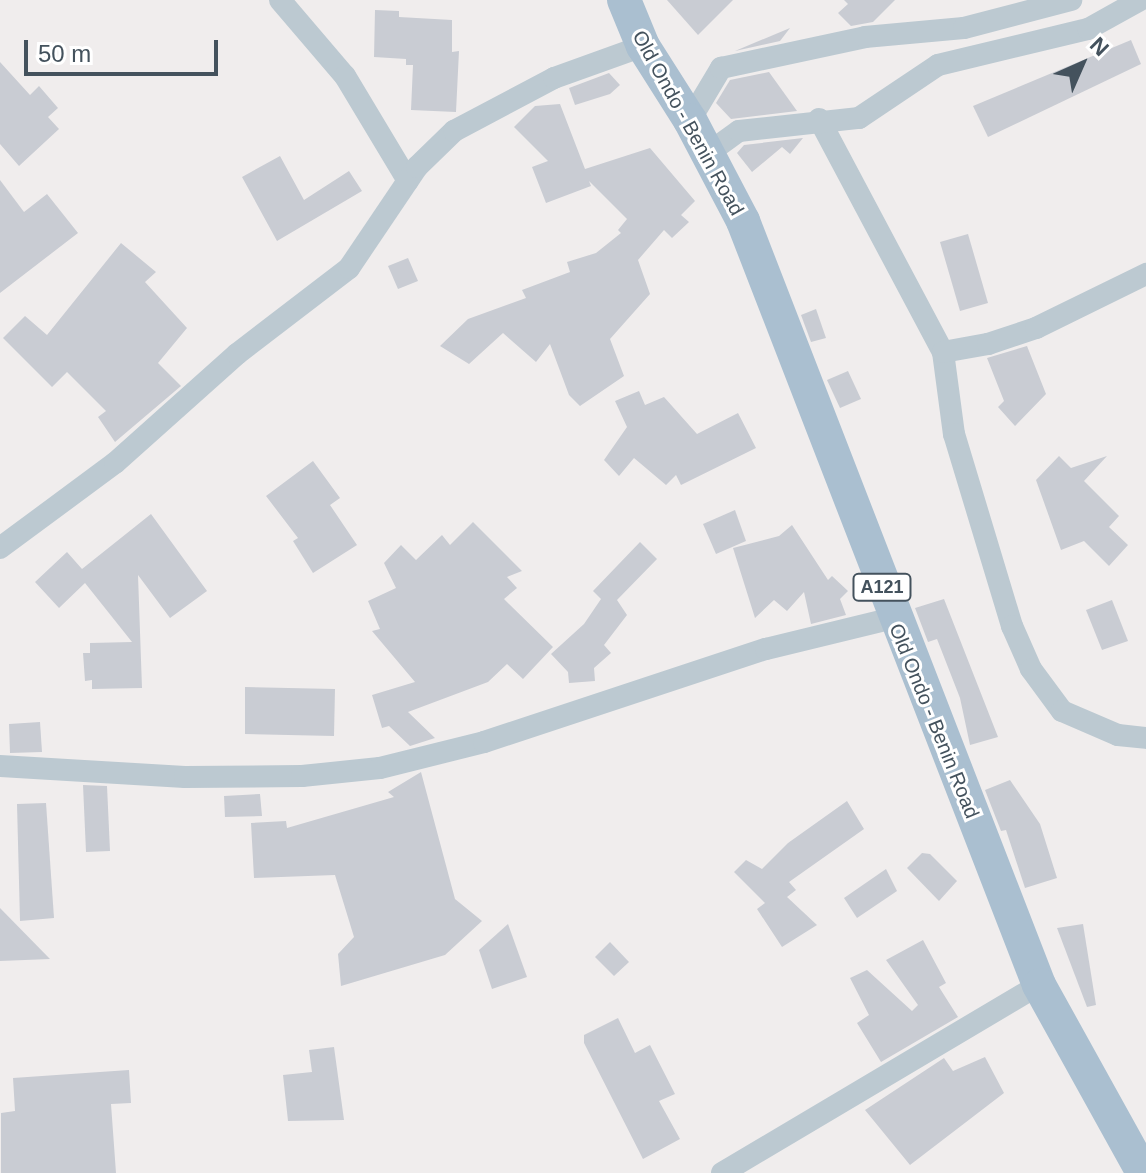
<!DOCTYPE html>
<html>
<head>
<meta charset="utf-8">
<style>
	body { margin:0 }
	#map { position:relative; width:1146px; height:1173px; overflow:hidden; background:#f0eded; font-family:Arial,sans-serif }
	div>[style] { position:absolute }
	.building>* { inset:0; background:#c9ccd3 }
	.street>* { height:22px; margin:-11px; padding:0 11px; transform-origin:11px; border-radius:11px; background:#bcc9d1 }
	.primary>* { height:34px; margin:-17px; padding:0 17px; transform-origin:17px; border-radius:17px; background:#aabfd0 }
	span { translate:-50% -50%; white-space:nowrap; text-align:center; line-height:1.15; -webkit-text-stroke:6px #fff; paint-order:stroke }
	.shield-label span { padding:2px 6px; background:#fff; border:2px solid; border-radius:6px; -webkit-text-stroke-width:0 }
	.shield-label { font-size:18px; color:#44525d; font-weight:700 }
	.street-label { font-size:20px; color:#44525d }
	.north { position:absolute; left:1042px; top:24px; width:80px; height:80px; -webkit-text-stroke:6px #fff; paint-order:stroke; rotate:45deg; font-size:22px; font-weight:700; line-height:32px; text-align:center; color:#44525d }
	.north::after { content:''; display:block; margin:auto; width:28px; height:36px; background:#44525d; clip-path:polygon(50% 0,100% 100%,50% 72%,0 100%) }
	.scale { position:absolute; left:24px; top:40px; width:194px; height:36px; box-sizing:border-box; border:4px solid #44525d; border-top:0; padding-left:10px; font-size:24px; line-height:28px; white-space:nowrap; color:#44525d; -webkit-text-stroke:6px #fff; paint-order:stroke }
</style>
</head>
<body>
<div id="map">
	<div class="building">
		<i style="clip-path:polygon(667px 0,733px 0,698px 35px)"></i>
		<i style="clip-path:polygon(844px 0,895px 0,873px 22px,851px 26px,838px 13px,848px 4px)"></i>
		<i style="clip-path:polygon(375px 10px,399px 11px,399px 17px,452px 20px,452px 52px,459px 51px,456px 112px,411px 110px,413px 65px,406px 65px,406px 59px,374px 57px)"></i>
		<i style="clip-path:polygon(790px 28px,780px 41px,735px 51px)"></i>
		<i style="clip-path:polygon(1131px 40px,1141px 64px,988px 137px,973px 106px)"></i>
		<i style="clip-path:polygon(0 62px,30px 95px,39px 86px,58px 108px,48px 117px,59px 129px,19px 166px,0 144px)"></i>
		<i style="clip-path:polygon(769px 72px,797px 111px,731px 119px,716px 103px,730px 80px)"></i>
		<i style="clip-path:polygon(609px 73px,620px 85px,610px 94px,575px 105px,569px 88px)"></i>
		<i style="clip-path:polygon(560px 104px,585px 169px,650px 148px,695px 201px,681px 215px,689px 222px,672px 238px,664px 230px,638px 260px,650px 294px,610px 339px,624px 376px,580px 406px,569px 395px,550px 344px,536px 362px,503px 333px,469px 364px,440px 346px,468px 319px,526px 298px,522px 290px,570px 272px,567px 262px,596px 253px,621px 233px,618px 230px,627px 219px,589px 181px,591px 186px,546px 203px,532px 167px,548px 161px,514px 127px,535px 106px)"></i>
		<i style="clip-path:polygon(803px 138px,790px 154px,782px 147px,752px 172px,737px 153px,744px 145px)"></i>
		<i style="clip-path:polygon(280px 156px,304px 200px,349px 171px,362px 191px,277px 241px,242px 177px)"></i>
		<i style="clip-path:polygon(0 180px,24px 212px,47px 194px,78px 233px,0 293px)"></i>
		<i style="clip-path:polygon(968px 234px,988px 303px,960px 311px,940px 242px)"></i>
		<i style="clip-path:polygon(121px 243px,156px 272px,145px 282px,187px 328px,158px 363px,181px 386px,115px 442px,98px 417px,106px 411px,67px 372px,52px 387px,3px 338px,25px 316px,47px 335px)"></i>
		<i style="clip-path:polygon(408px 258px,418px 281px,398px 289px,388px 266px)"></i>
		<i style="clip-path:polygon(816px 309px,826px 338px,811px 342px,801px 315px)"></i>
		<i style="clip-path:polygon(1027px 346px,1046px 394px,1015px 426px,998px 407px,1004px 401px,987px 358px)"></i>
		<i style="clip-path:polygon(848px 371px,861px 399px,840px 408px,827px 380px)"></i>
		<i style="clip-path:polygon(639px 391px,645px 405px,664px 397px,697px 434px,738px 413px,756px 448px,681px 485px,676px 475px,666px 485px,634px 458px,619px 476px,604px 460px,627px 427px,615px 401px)"></i>
		<i style="clip-path:polygon(1059px 456px,1071px 468px,1107px 456px,1084px 481px,1119px 516px,1109px 527px,1128px 545px,1109px 566px,1084px 541px,1061px 550px,1036px 480px)"></i>
		<i style="clip-path:polygon(313px 461px,340px 498px,330px 505px,357px 545px,313px 573px,293px 541px,298px 538px,266px 496px)"></i>
		<i style="clip-path:polygon(735px 510px,746px 541px,716px 554px,703px 524px)"></i>
		<i style="clip-path:polygon(151px 514px,207px 591px,170px 618px,138px 575px,142px 688px,92px 689px,92px 680px,85px 681px,83px 653px,90px 653px,90px 643px,132px 642px,85px 583px,59px 608px,35px 582px,67px 552px,82px 569px)"></i>
		<i style="clip-path:polygon(473px 522px,522px 571px,507px 577px,517px 588px,504px 599px,553px 647px,523px 679px,507px 664px,488px 682px,408px 712px,435px 738px,410px 746px,389px 726px,382px 728px,372px 695px,415px 682px,372px 631px,380px 629px,368px 601px,396px 588px,384px 563px,401px 545px,416px 560px,442px 535px,450px 545px)"></i>
		<i style="clip-path:polygon(792px 525px,828px 580px,832px 576px,848px 591px,840px 599px,846px 615px,811px 624px,804px 592px,787px 611px,774px 600px,755px 618px,733px 548px,779px 536px)"></i>
		<i style="clip-path:polygon(640px 542px,657px 559px,617px 600px,627px 615px,604px 645px,611px 653px,594px 668px,595px 681px,569px 683px,568px 672px,551px 654px,584px 624px,601px 599px,593px 591px)"></i>
		<i style="clip-path:polygon(944px 599px,998px 737px,970px 745px,960px 698px,937px 639px,928px 642px,915px 608px)"></i>
		<i style="clip-path:polygon(1112px 600px,1128px 641px,1102px 650px,1086px 610px)"></i>
		<i style="clip-path:polygon(245px 687px,335px 689px,334px 736px,245px 734px)"></i>
		<i style="clip-path:polygon(40px 722px,42px 752px,10px 753px,9px 724px)"></i>
		<i style="clip-path:polygon(421px 772px,455px 899px,482px 921px,445px 955px,341px 986px,338px 954px,354px 937px,335px 875px,254px 878px,251px 823px,286px 821px,287px 828px,394px 797px,388px 792px)"></i>
		<i style="clip-path:polygon(1010px 780px,1040px 824px,1057px 878px,1025px 888px,1006px 830px,1001px 831px,985px 790px)"></i>
		<i style="clip-path:polygon(83px 785px,107px 786px,110px 851px,86px 852px)"></i>
		<i style="clip-path:polygon(260px 794px,262px 816px,225px 817px,224px 796px)"></i>
		<i style="clip-path:polygon(847px 801px,864px 829px,789px 882px,796px 890px,787px 897px,817px 925px,782px 947px,757px 909px,765px 903px,734px 872px,746px 860px,762px 869px,788px 843px)"></i>
		<i style="clip-path:polygon(46px 803px,54px 918px,20px 921px,17px 804px)"></i>
		<i style="clip-path:polygon(922px 853px,930px 854px,957px 881px,939px 901px,907px 868px)"></i>
		<i style="clip-path:polygon(886px 869px,897px 891px,857px 918px,844px 898px)"></i>
		<i style="clip-path:polygon(0 908px,50px 959px,0 961px)"></i>
		<i style="clip-path:polygon(508px 924px,527px 977px,492px 989px,479px 950px)"></i>
		<i style="clip-path:polygon(1083px 924px,1096px 1005px,1087px 1007px,1057px 928px)"></i>
		<i style="clip-path:polygon(923px 940px,946px 983px,939px 987px,958px 1017px,881px 1062px,857px 1023px,869px 1015px,850px 978px,867px 970px,912px 1011px,918px 1005px,886px 960px)"></i>
		<i style="clip-path:polygon(610px 942px,629px 962px,614px 976px,595px 957px)"></i>
		<i style="clip-path:polygon(618px 1018px,635px 1053px,650px 1045px,675px 1094px,659px 1101px,680px 1139px,643px 1159px,584px 1043px,584px 1035px)"></i>
		<i style="clip-path:polygon(334px 1047px,344px 1120px,288px 1121px,283px 1075px,312px 1072px,309px 1050px)"></i>
		<i style="clip-path:polygon(985px 1057px,1004px 1093px,910px 1165px,865px 1110px,944px 1058px,953px 1071px)"></i>
		<i style="clip-path:polygon(129px 1070px,131px 1103px,111px 1104px,116px 1173px,1px 1173px,1px 1113px,15px 1111px,13px 1078px)"></i>
	</div>
	<div class="street">
		<i style="left:280px;top:0;width:100px;rotate:49.5deg"></i>
		<i style="left:345px;top:76px;width:122px;rotate:59deg"></i>
		<i style="left:819px;top:119px;width:264px;rotate:62deg"></i>
		<i style="left:943px;top:352px;width:83px;rotate:82.4deg"></i>
		<i style="left:954px;top:434px;width:201px;rotate:73.2deg"></i>
		<i style="left:1012px;top:626px;width:47px;rotate:66.2deg"></i>
		<i style="left:1031px;top:669px;width:52px;rotate:53.6deg"></i>
		<i style="left:1062px;top:711px;width:61px;rotate:23.2deg"></i>
		<i style="left:1118px;top:735px;width:28px;rotate:6deg"></i>
		<i style="left:690px;top:120px;width:61px;rotate:-59.2deg"></i>
		<i style="left:721px;top:68px;width:147px;rotate:-12.1deg"></i>
		<i style="left:865px;top:37px;width:99px;rotate:-5.2deg"></i>
		<i style="left:964px;top:28px;width:111px;rotate:-14.7deg"></i>
		<i style="left:707px;top:154px;width:39px;rotate:-36deg"></i>
		<i style="left:739px;top:131px;width:121px;rotate:-6.2deg"></i>
		<i style="left:859px;top:118px;width:95px;rotate:-33.9deg"></i>
		<i style="left:938px;top:65px;width:154px;rotate:-13.5deg"></i>
		<i style="left:1088px;top:29px;width:60px;rotate:-29.1deg"></i>
		<i style="left:943px;top:352px;width:46px;rotate:-10.1deg"></i>
		<i style="left:988px;top:344px;width:51px;rotate:-18.4deg"></i>
		<i style="left:1036px;top:328px;width:123px;rotate:-26.1deg"></i>
		<i style="left:0;top:548px;width:143px;rotate:-36.5deg"></i>
		<i style="left:115px;top:463px;width:164px;rotate:-41.8deg"></i>
		<i style="left:237px;top:354px;width:141px;rotate:-37.5deg"></i>
		<i style="left:349px;top:268px;width:122px;rotate:-56deg"></i>
		<i style="left:417px;top:167px;width:52px;rotate:-44.2deg"></i>
		<i style="left:454px;top:131px;width:113px;rotate:-27.9deg"></i>
		<i style="left:554px;top:78px;width:95px;rotate:-19.8deg"></i>
		<i style="left:0;top:766px;width:185px;rotate:3.4deg"></i>
		<i style="left:185px;top:777px;width:117px;rotate:-0.5deg"></i>
		<i style="left:302px;top:776px;width:78px;rotate:-5.9deg"></i>
		<i style="left:380px;top:768px;width:107px;rotate:-14deg"></i>
		<i style="left:484px;top:742px;width:297px;rotate:-18.3deg"></i>
		<i style="left:766px;top:649px;width:131px;rotate:-13.7deg"></i>
		<i style="left:722px;top:1173px;width:369px;rotate:-30.7deg"></i>
	</div>
	<div class="primary">
		<i style="left:624px;top:0;width:50px;rotate:67.6deg"></i>
		<i style="left:643px;top:46px;width:88px;rotate:57.6deg"></i>
		<i style="left:690px;top:120px;width:114px;rotate:62.3deg"></i>
		<i style="left:743px;top:221px;width:819px;rotate:68.82deg"></i>
		<i style="left:1039px;top:985px;width:215px;rotate:61deg"></i>
	</div>
	<div class="shield-label">
		<span style="left:882px;top:587px">A121</span>
	</div>
	<div class="street-label">
		<span style="left:688px;top:123px;rotate:61deg">Old Ondo - Benin Road</span>
		<span style="left:934px;top:721px;rotate:68deg">Old Ondo - Benin Road</span>
	</div>
	<div class="north">N</div>
	<div class="scale">50 m</div>
</div>
</body>
</html>
